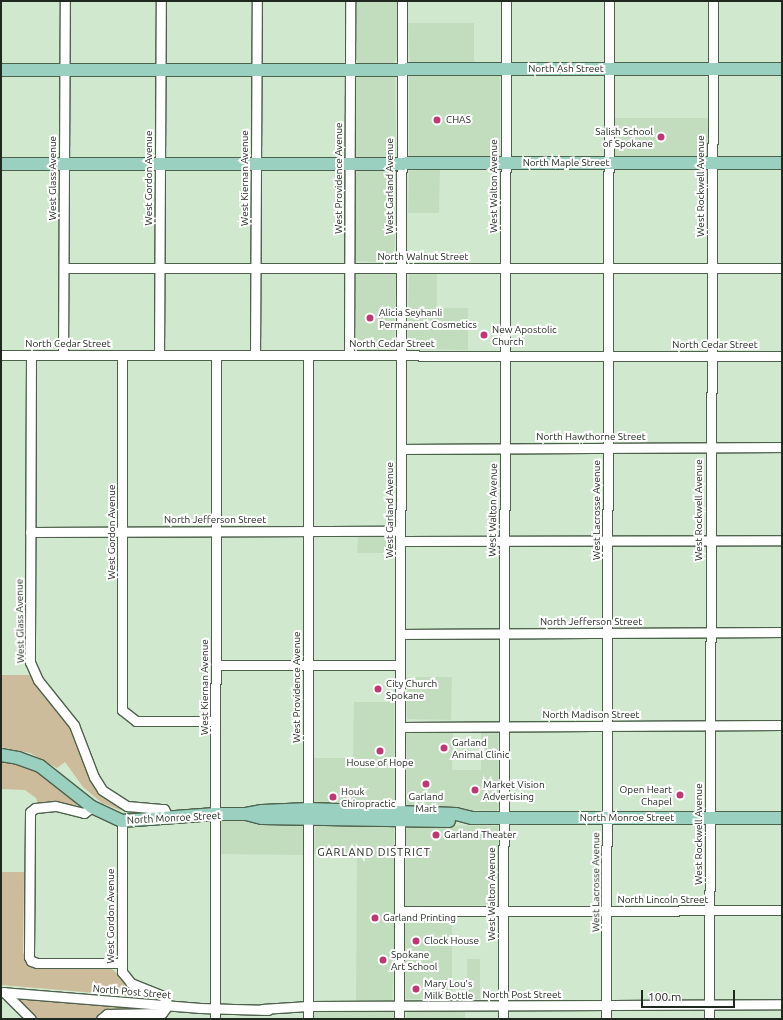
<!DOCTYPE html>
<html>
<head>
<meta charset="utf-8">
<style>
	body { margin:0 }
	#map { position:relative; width:783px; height:1020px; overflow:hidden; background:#d0e8ce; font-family:Ubuntu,sans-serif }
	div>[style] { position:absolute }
	.built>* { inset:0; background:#c1ddbe }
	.green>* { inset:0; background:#ccbc9b }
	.roads { filter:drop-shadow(1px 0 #4d614b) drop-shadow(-1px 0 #4d614b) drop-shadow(0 1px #4d614b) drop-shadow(0 -1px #4d614b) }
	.minor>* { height:9px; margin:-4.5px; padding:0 4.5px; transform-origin:4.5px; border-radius:4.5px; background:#fff }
	.major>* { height:12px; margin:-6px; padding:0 6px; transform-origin:6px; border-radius:6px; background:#9ad0bf }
	.dots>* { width:11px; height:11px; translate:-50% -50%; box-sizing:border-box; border:2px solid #fff; border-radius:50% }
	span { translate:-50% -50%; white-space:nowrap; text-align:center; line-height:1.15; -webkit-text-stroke:4px #fff; paint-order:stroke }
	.street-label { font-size:10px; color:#20291f }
	.poi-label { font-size:10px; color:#20291f }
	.left { translate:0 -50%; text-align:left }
	.right { translate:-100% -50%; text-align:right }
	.neighbourhood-label { font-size:11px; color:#20291f; letter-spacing:1px }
	.frame { position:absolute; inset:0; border:2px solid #20291f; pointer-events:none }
	.scale { position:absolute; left:641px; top:990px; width:94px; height:18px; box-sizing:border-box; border:2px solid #20291f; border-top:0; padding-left:5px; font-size:12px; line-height:14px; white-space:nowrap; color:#20291f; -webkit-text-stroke:3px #fff; paint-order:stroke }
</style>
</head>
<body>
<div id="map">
	<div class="built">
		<i style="clip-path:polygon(355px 1px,397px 1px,397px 57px,393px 63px,358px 63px,355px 60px)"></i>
		<i style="clip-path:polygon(408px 23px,474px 23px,474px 62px,410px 62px)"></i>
		<i style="clip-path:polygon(395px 74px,396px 155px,391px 158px,357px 157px,354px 151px,356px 76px)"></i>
		<i style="clip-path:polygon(409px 75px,500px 75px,500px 158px,409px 156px)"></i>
		<i style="clip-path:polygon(613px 118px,708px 118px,708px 155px,707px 158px,615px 158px)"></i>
		<i style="clip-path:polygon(440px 168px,439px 213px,408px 213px,409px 171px)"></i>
		<i style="clip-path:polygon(359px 169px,393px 169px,396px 172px,394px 263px,355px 261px,355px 173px)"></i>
		<i style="clip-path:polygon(356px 272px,396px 273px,394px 350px,358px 350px,354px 347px)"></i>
		<i style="clip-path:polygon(409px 272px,437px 272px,437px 308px,468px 308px,468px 350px,407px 349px)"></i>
		<i style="clip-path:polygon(358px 534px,395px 535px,395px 553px,357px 553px)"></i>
		<i style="clip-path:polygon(406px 677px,452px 677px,451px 720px,407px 719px)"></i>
		<i style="clip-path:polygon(354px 702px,394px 702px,395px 802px,391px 807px,314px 803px,313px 758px,353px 758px)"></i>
		<i style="clip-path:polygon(409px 731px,453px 731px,452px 770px,481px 770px,481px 731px,498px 732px,499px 806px,497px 811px,407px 807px,406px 734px)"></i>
		<i style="clip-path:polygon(221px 820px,300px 822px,304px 827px,305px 855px,221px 854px)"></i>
		<i style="clip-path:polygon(315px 824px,394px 827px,396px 923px,392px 1001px,356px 1001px,357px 855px,314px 854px)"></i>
		<i style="clip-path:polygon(411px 825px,498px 826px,498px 905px,405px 906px,406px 830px)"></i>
		<i style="clip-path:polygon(407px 915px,452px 915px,452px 999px,406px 999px,404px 921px)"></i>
		<i style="clip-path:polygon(467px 959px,480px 959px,480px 999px,467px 999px)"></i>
		<i style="clip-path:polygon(313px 1008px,383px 1012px,390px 1010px,393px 1012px,394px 1019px,313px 1019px)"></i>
		<i style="clip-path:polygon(465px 1008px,465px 1019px,405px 1019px,408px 1010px)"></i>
	</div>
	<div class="green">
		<i style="clip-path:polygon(1px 675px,32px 675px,68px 720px,100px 790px,147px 811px,120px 810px,102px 803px,83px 787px,65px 762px,57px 768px,30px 753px,1px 747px)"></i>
		<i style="clip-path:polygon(1px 762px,27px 767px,40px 774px,78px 805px,38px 804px,36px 798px,25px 790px,1px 789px)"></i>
		<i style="clip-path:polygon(1px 872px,24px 872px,23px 952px,28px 964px,107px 965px,129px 983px,156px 998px,1px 985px)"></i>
		<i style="clip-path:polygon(19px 998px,162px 1009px,106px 1011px,99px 1013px,98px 1019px,33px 1019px)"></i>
	</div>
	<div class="roads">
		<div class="minor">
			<i style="left:64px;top:268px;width:718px"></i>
			<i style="left:1px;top:355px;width:781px;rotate:0.07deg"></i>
			<i style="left:31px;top:355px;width:307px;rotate:90.2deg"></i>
			<i style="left:30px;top:662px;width:20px;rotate:66deg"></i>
			<i style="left:38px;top:680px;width:58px;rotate:51.3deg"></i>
			<i style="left:74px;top:725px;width:56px;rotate:69deg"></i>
			<i style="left:94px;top:777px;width:15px;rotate:58deg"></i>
			<i style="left:102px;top:790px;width:30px;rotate:33deg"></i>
			<i style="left:127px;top:806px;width:37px;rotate:5deg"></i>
			<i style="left:164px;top:809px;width:9px;rotate:63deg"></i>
			<i style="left:63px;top:355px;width:354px;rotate:-89.7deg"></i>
			<i style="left:122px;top:355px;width:355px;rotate:90deg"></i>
			<i style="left:122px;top:710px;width:18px;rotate:38deg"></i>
			<i style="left:136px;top:721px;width:79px"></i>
			<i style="left:159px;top:355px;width:354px;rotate:-89.7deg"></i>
			<i style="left:255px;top:355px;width:354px;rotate:-89.7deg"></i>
			<i style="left:308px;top:355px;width:664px;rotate:90deg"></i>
			<i style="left:349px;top:355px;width:354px;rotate:-89.8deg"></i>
			<i style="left:401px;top:449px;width:381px;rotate:-0.3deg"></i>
			<i style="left:30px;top:532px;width:370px;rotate:-0.2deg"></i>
			<i style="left:400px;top:541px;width:382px;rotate:-0.1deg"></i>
			<i style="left:400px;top:634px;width:382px;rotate:-0.3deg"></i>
			<i style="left:216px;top:665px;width:184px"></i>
			<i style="left:400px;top:727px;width:382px;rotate:-0.3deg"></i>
			<i style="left:92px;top:807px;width:10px;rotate:143deg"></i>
			<i style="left:84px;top:813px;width:30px;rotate:-166deg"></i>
			<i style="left:55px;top:806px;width:20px;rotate:174deg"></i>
			<i style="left:35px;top:808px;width:6px;rotate:141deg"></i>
			<i style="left:30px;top:812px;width:145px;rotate:90.4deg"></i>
			<i style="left:29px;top:957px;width:4px;rotate:63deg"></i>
			<i style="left:31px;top:961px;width:6px;rotate:18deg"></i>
			<i style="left:37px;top:963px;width:85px"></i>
			<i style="left:399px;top:911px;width:383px;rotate:-0.1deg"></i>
			<i style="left:1px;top:992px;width:200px;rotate:4.6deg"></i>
			<i style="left:200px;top:1008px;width:68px;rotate:1.7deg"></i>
			<i style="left:4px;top:992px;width:38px;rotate:45deg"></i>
			<i style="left:262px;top:1009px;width:46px;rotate:-3.7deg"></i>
			<i style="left:308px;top:1006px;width:474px;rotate:-0.2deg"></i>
			<i style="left:101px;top:1019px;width:8px;rotate:-40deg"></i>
			<i style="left:107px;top:1014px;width:55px;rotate:-1deg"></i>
			<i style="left:162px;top:1013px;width:10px;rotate:-53deg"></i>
			<i style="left:168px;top:1005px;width:10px;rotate:-119deg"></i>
			<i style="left:163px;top:996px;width:35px;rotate:-158deg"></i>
			<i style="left:131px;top:983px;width:14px;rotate:-129deg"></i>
			<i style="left:122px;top:972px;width:151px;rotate:-90deg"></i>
			<i style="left:215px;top:1019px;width:664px;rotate:-89.91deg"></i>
			<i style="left:399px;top:1019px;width:1018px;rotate:-89.83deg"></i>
			<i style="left:503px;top:1019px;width:1018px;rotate:-89.83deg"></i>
			<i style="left:606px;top:1019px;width:1018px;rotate:-89.83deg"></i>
			<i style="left:709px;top:1019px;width:1018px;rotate:-89.77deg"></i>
		</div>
		<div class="major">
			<i style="left:1px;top:70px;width:781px;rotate:-0.07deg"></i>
			<i style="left:1px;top:164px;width:781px;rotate:-0.07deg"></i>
			<i style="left:1px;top:755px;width:17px;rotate:10deg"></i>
			<i style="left:18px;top:758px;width:23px;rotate:20deg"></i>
			<i style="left:40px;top:766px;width:66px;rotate:38.3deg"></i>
			<i style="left:92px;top:807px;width:33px;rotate:25deg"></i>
			<i style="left:122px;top:821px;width:93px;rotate:-4.3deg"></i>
			<i style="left:215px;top:814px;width:31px"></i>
			<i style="left:246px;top:814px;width:16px;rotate:14deg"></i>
			<i style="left:262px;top:818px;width:187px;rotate:0.9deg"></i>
			<i style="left:246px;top:814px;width:16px;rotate:-11deg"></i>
			<i style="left:262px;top:811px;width:47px;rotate:-2.4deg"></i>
			<i style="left:309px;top:809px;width:147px;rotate:1.9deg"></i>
			<i style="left:456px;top:814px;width:16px;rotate:14deg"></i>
			<i style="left:472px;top:818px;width:310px"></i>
		</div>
	</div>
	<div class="dots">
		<i style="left:437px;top:120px;background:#c03774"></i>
		<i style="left:661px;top:137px;background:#c03774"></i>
		<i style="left:370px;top:318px;background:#c03774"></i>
		<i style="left:484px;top:335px;background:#c03774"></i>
		<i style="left:378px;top:689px;background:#c03774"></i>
		<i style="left:444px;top:748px;background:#c03774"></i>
		<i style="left:380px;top:751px;background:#c03774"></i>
		<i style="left:426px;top:784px;background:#c03774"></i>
		<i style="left:475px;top:790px;background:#c03774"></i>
		<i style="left:680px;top:795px;background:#c03774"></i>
		<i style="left:333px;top:797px;background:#c03774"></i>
		<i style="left:436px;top:835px;background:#c03774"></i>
		<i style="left:375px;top:918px;background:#c03774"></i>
		<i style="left:416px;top:941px;background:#c03774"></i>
		<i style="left:383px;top:960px;background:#c03774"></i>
		<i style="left:416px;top:989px;background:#c03774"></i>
	</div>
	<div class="street-label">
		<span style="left:566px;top:69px">North Ash Street</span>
		<span style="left:566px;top:163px">North Maple Street</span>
		<span style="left:53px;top:178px;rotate:-90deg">West Glass Avenue</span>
		<span style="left:149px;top:178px;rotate:-90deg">West Gordon Avenue</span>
		<span style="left:245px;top:178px;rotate:-90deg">West Kiernan Avenue</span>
		<span style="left:339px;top:178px;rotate:-90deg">West Providence Avenue</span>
		<span style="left:390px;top:186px;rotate:-90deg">West Garland Avenue</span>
		<span style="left:494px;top:186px;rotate:-90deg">West Walton Avenue</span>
		<span style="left:701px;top:186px;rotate:-90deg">West Rockwell Avenue</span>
		<span style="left:423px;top:257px">North Walnut Street</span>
		<span style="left:68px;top:344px">North Cedar Street</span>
		<span style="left:392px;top:344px">North Cedar Street</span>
		<span style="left:715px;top:345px">North Cedar Street</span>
		<span style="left:591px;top:437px">North Hawthorne Street</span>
		<span style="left:390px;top:510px;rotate:-90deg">West Garland Avenue</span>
		<span style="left:493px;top:510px;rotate:-89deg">West Walton Avenue</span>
		<span style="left:597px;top:510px;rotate:-90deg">West Lacrosse Avenue</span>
		<span style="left:699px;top:510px;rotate:-90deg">West Rockwell Avenue</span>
		<span style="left:215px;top:520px">North Jefferson Street</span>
		<span style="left:112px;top:532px;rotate:-90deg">West Gordon Avenue</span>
		<span style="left:20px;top:621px;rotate:-91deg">West Glass Avenue</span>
		<span style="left:591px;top:622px">North Jefferson Street</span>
		<span style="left:205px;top:687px;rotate:-90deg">West Kiernan Avenue</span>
		<span style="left:297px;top:687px;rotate:-90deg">West Providence Avenue</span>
		<span style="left:591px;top:715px">North Madison Street</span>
		<span style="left:174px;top:818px;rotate:-3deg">North Monroe Street</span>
		<span style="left:627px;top:818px">North Monroe Street</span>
		<span style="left:699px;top:834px;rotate:-90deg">West Rockwell Avenue</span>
		<span style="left:596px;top:882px;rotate:-90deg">West Lacrosse Avenue</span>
		<span style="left:492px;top:894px;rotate:-90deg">West Walton Avenue</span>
		<span style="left:663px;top:900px">North Lincoln Street</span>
		<span style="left:111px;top:916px;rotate:-90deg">West Gordon Avenue</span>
		<span style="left:132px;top:992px;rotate:5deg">North Post Street</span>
		<span style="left:522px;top:995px">North Post Street</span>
	</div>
	<div class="poi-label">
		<span class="left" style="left:446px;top:120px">CHAS</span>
		<span class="right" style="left:653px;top:137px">Salish School<br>of Spokane</span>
		<span class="left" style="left:379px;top:318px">Alicia Seyhanli<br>Permanent Cosmetics</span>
		<span class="left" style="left:492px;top:335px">New Apostolic<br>Church</span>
		<span class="left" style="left:386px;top:689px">City Church<br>Spokane</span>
		<span class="left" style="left:452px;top:748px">Garland<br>Animal Clinic</span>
		<span style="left:380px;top:763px">House of Hope</span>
		<span class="left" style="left:483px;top:790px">Market Vision<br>Advertising</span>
		<span class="right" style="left:672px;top:795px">Open Heart<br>Chapel</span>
		<span class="left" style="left:341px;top:797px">Houk<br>Chiropractic</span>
		<span style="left:426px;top:802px">Garland<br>Mart</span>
		<span class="left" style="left:444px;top:835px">Garland Theater</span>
		<span class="left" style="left:383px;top:918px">Garland Printing</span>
		<span class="left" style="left:424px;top:941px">Clock House</span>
		<span class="left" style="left:391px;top:960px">Spokane<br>Art School</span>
		<span class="left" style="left:424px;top:989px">Mary Lou's<br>Milk Bottle</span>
	</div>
	<div class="neighbourhood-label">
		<span style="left:374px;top:852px">GARLAND DISTRICT</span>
	</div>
	<div class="frame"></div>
	<div class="scale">100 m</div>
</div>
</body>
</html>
